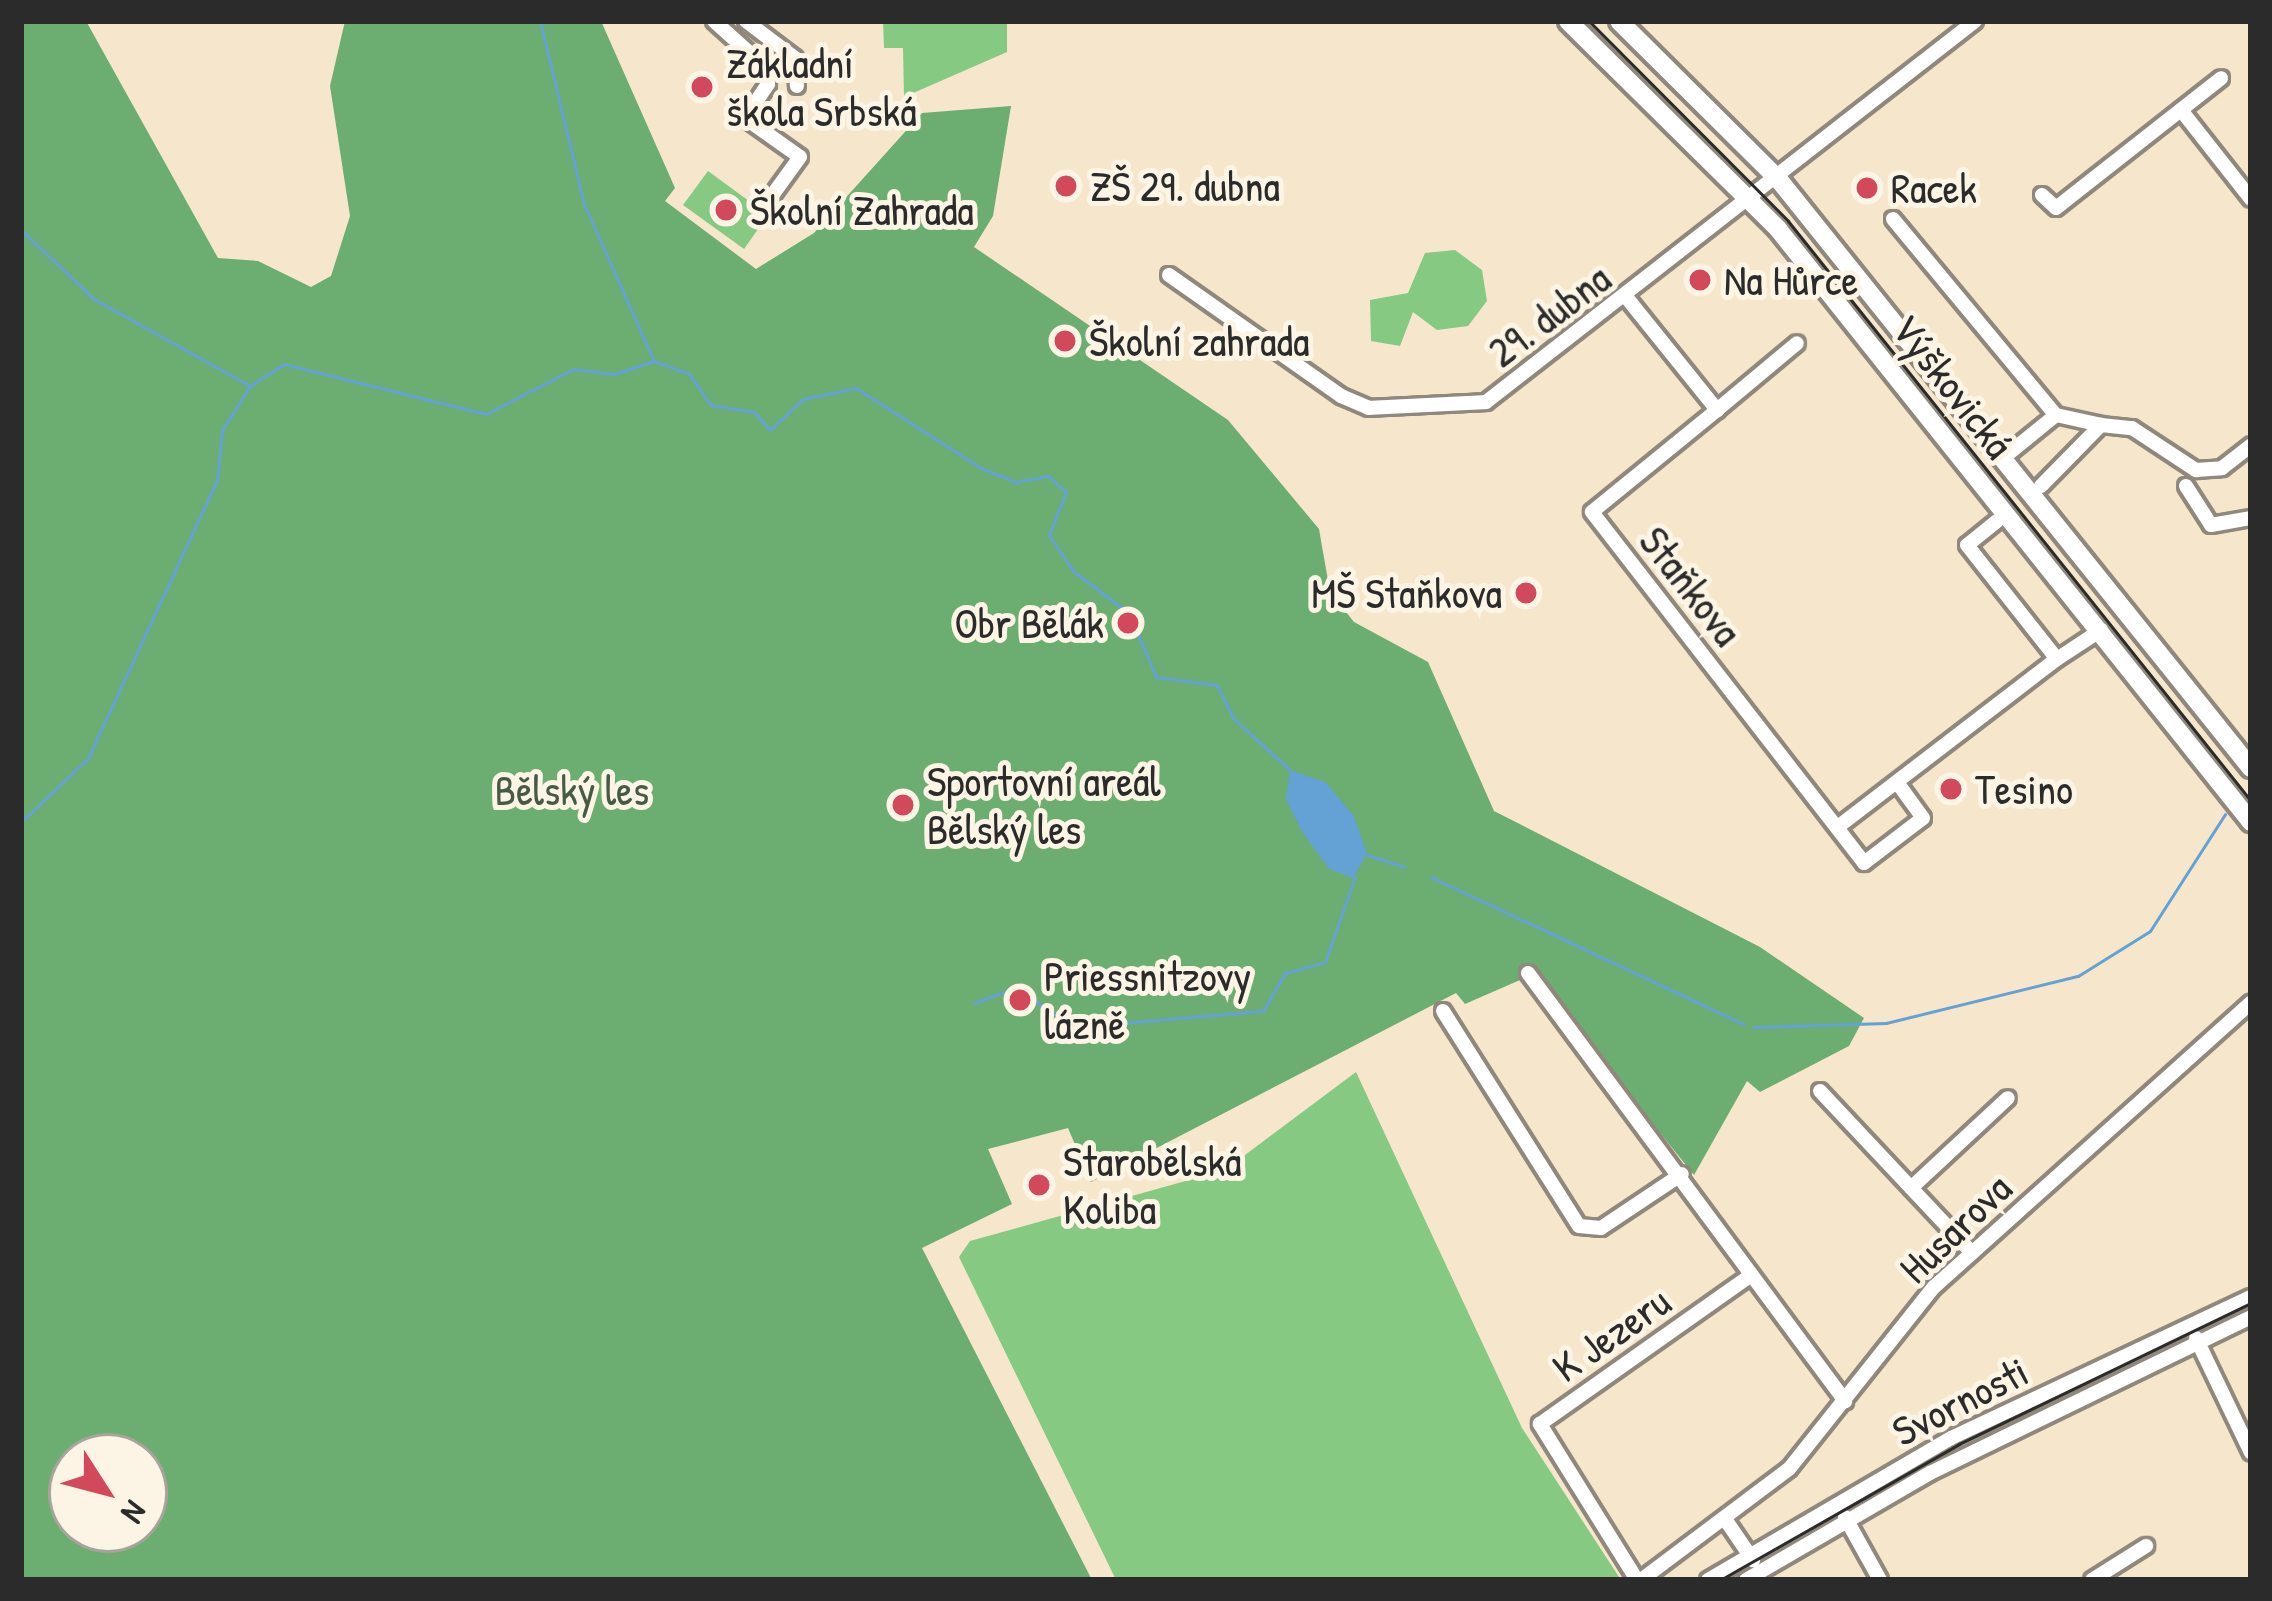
<!DOCTYPE html>
<html>
<head>
<meta charset="utf-8">
<style>
	body { margin:0 }
	#map { position:relative; width:2272px; height:1601px; overflow:hidden; background:#f5e6cc; font-family:"Patrick Hand",sans-serif }
	div>[style] { position:absolute }
	.green>* { inset:0; background:#86c983 }
	.forest>* { inset:0; background:#6cad71 }
	.water>* { inset:0; background:#64a1d5 }
	.stream>* { height:3px; margin:-1.5px; padding:0 1.5px; transform-origin:1.5px; border-radius:1.5px; background:#64a1d5 }
	.roads { filter:drop-shadow(3px 0 #90887c) drop-shadow(-3px 0 #90887c) drop-shadow(0 3px #90887c) drop-shadow(0 -3px #90887c) }
	.minor>* { height:14px; margin:-7px; padding:0 7px; transform-origin:7px; border-radius:7px; background:#fff }
	.tertiary>* { height:18px; margin:-9px; padding:0 9px; transform-origin:9px; border-radius:9px; background:#fff }
	.tram>* { height:3px; margin:-1.5px; padding:0 1.5px; transform-origin:1.5px; border-radius:1.5px; background:#2b2b2b }
	.dots>* { width:33px; height:33px; translate:-50% -50%; box-sizing:border-box; border:6px solid #fcf5e5; border-radius:50% }
	span { translate:-50% -50%; white-space:nowrap; text-align:center; line-height:1.15; -webkit-text-stroke:10px #fcf5e5; paint-order:stroke }
	.poi-label { font-size:42px; color:#2b2b2b }
	.left { translate:0 -50%; text-align:left }
	.right { translate:-100% -50%; text-align:right }
	.street-label { font-size:42px; color:#2b2b2b }
	.park-label { font-size:42px; color:#465a45 }
	.frame { position:absolute; inset:0; border:24px solid #2b2b2b; pointer-events:none }
	.north { position:absolute; left:48px; top:1433px; width:120px; height:120px; box-sizing:border-box; background:#fcf5e5; border:3px solid #a8a49b; border-radius:50%; rotate:126deg; font-size:33px; font-weight:700; line-height:48px; text-align:center; color:#2b2b2b }
	.north::after { content:''; display:block; margin:auto; width:42px; height:54px; background:#d1495b; clip-path:polygon(50% 0,100% 100%,50% 72%,0 100%) }
</style>
</head>
<body>
<div id="map">
	<div class="green">
		<i style="clip-path:polygon(883px 21px,1007px 21px,1007px 52px,904px 97px,903px 48px,884px 48px)"></i>
		<i style="clip-path:polygon(708px 171px,768px 215px,744px 249px,683px 205px)"></i>
		<i style="clip-path:polygon(1455px 250px,1482px 270px,1487px 301px,1468px 326px,1437px 330px,1413px 312px,1400px 346px,1371px 341px,1370px 300px,1408px 293px,1425px 253px)"></i>
		<i style="clip-path:polygon(1356px 1072px,1522px 1428px,1621px 1580px,1116px 1580px,959px 1257px,970px 1241px,1225px 1170px)"></i>
	</div>
	<div class="forest">
		<i style="clip-path:polygon(evenodd,21px 21px,86px 21px,218px 258px,258px 261px,311px 287px,331px 276px,350px 216px,330px 86px,345px 21px,601px 21px,675px 188px,665px 201px,756px 269px,814px 233px,922px 113px,1011px 106px,993px 216px,974px 247px,1228px 420px,1319px 529px,1330px 592px,1354px 622px,1428px 662px,1494px 811px,1760px 947px,1864px 1018px,1849px 1046px,1760px 1092px,1747px 1081px,1694px 1175px,1523px 963px,1520px 980px,1465px 1004px,1456px 993px,1091px 1182px,1068px 1128px,988px 1149px,1012px 1204px,922px 1248px,1092px 1580px,21px 1580px,21px 21px,72px 1457px,144px 1457px,144px 1529px,72px 1529px,72px 1457px)"></i>
	</div>
	<div class="water">
		<i style="clip-path:polygon(1290px 770px,1325px 782px,1354px 816px,1367px 854px,1353px 878px,1329px 869px,1301px 830px,1286px 799px)"></i>
	</div>
	<div class="stream">
		<i style="left:540px;top:21px;width:188px;rotate:76.5deg"></i>
		<i style="left:584px;top:204px;width:170px;rotate:66deg"></i>
		<i style="left:21px;top:230px;width:100px;rotate:43.4deg"></i>
		<i style="left:94px;top:299px;width:179px;rotate:29.1deg"></i>
		<i style="left:21px;top:822px;width:93px;rotate:-43.7deg"></i>
		<i style="left:88px;top:758px;width:306px;rotate:-65.1deg"></i>
		<i style="left:217px;top:480px;width:50px;rotate:-84.3deg"></i>
		<i style="left:222px;top:430px;width:52px;rotate:-57.5deg"></i>
		<i style="left:250px;top:386px;width:40px;rotate:-32.9deg"></i>
		<i style="left:284px;top:364px;width:208px;rotate:13.9deg"></i>
		<i style="left:486px;top:414px;width:98px;rotate:-27.3deg"></i>
		<i style="left:573px;top:369px;width:41px;rotate:7deg"></i>
		<i style="left:614px;top:374px;width:42px;rotate:-18deg"></i>
		<i style="left:654px;top:361px;width:37px;rotate:20deg"></i>
		<i style="left:689px;top:374px;width:38px;rotate:55deg"></i>
		<i style="left:711px;top:405px;width:44px;rotate:9.2deg"></i>
		<i style="left:754px;top:412px;width:24px;rotate:48deg"></i>
		<i style="left:770px;top:430px;width:45px;rotate:-43.2deg"></i>
		<i style="left:803px;top:399px;width:54px;rotate:-11.7deg"></i>
		<i style="left:856px;top:388px;width:148px;rotate:32.6deg"></i>
		<i style="left:981px;top:468px;width:38px;rotate:22deg"></i>
		<i style="left:1016px;top:482px;width:33px;rotate:-11deg"></i>
		<i style="left:1048px;top:476px;width:24px;rotate:42deg"></i>
		<i style="left:1066px;top:492px;width:46px;rotate:111.6deg"></i>
		<i style="left:1049px;top:535px;width:43px;rotate:56.3deg"></i>
		<i style="left:1073px;top:571px;width:70px;rotate:36.9deg"></i>
		<i style="left:1129px;top:613px;width:69px;rotate:67.1deg"></i>
		<i style="left:1156px;top:677px;width:62px;rotate:7.5deg"></i>
		<i style="left:1217px;top:685px;width:37px;rotate:64deg"></i>
		<i style="left:1233px;top:718px;width:77px;rotate:42.4deg"></i>
		<i style="left:1368px;top:855px;width:38px;rotate:18deg"></i>
		<i style="left:1431px;top:877px;width:346px;rotate:25.2deg"></i>
		<i style="left:1020px;top:991px;width:66px;rotate:33.2deg"></i>
		<i style="left:1075px;top:1027px;width:189px;rotate:-4.9deg"></i>
		<i style="left:1263px;top:1011px;width:44px;rotate:-59.9deg"></i>
		<i style="left:1285px;top:973px;width:41px;rotate:-15.4deg"></i>
		<i style="left:1325px;top:962px;width:90px;rotate:-70.6deg"></i>
		<i style="left:974px;top:1003px;width:33px;rotate:-20deg"></i>
		<i style="left:1753px;top:1027px;width:133px;rotate:-1.7deg"></i>
		<i style="left:1886px;top:1023px;width:198px;rotate:-13.8deg"></i>
		<i style="left:2078px;top:976px;width:85px;rotate:-32deg"></i>
		<i style="left:2150px;top:931px;width:139px;rotate:-57.3deg"></i>
	</div>
	<div class="roads">
		<div class="minor">
			<i style="left:714px;top:21px;width:64px;rotate:41.9deg"></i>
			<i style="left:762px;top:64px;width:21px;rotate:73deg"></i>
			<i style="left:768px;top:84px;width:41px;rotate:124.1deg"></i>
			<i style="left:745px;top:118px;width:67px;rotate:35.3deg"></i>
			<i style="left:800px;top:157px;width:49px;rotate:125.9deg"></i>
			<i style="left:746px;top:21px;width:61px;rotate:37.1deg"></i>
			<i style="left:795px;top:58px;width:28px;rotate:86deg"></i>
			<i style="left:2181px;top:110px;width:113px;rotate:51.8deg"></i>
			<i style="left:2042px;top:195px;width:19px;rotate:43deg"></i>
			<i style="left:2056px;top:208px;width:210px;rotate:-38.2deg"></i>
			<i style="left:1893px;top:219px;width:255px;rotate:50.3deg"></i>
			<i style="left:2056px;top:415px;width:46px;rotate:12.5deg"></i>
			<i style="left:1169px;top:275px;width:210px;rotate:35.1deg"></i>
			<i style="left:1341px;top:396px;width:30px;rotate:23deg"></i>
			<i style="left:1369px;top:408px;width:117px;rotate:-2.9deg"></i>
			<i style="left:1486px;top:402px;width:620px;rotate:-37.92deg"></i>
			<i style="left:1627px;top:298px;width:144px;rotate:51.2deg"></i>
			<i style="left:1717px;top:410px;width:161px;rotate:140.8deg"></i>
			<i style="left:1592px;top:512px;width:444px;rotate:52.2deg"></i>
			<i style="left:1864px;top:863px;width:74px;rotate:-37.3deg"></i>
			<i style="left:1923px;top:818px;width:41px;rotate:-126deg"></i>
			<i style="left:1717px;top:410px;width:104px;rotate:-39.9deg"></i>
			<i style="left:2003px;top:458px;width:68px;rotate:-39.1deg"></i>
			<i style="left:2041px;top:486px;width:86px;rotate:-45.5deg"></i>
			<i style="left:2101px;top:425px;width:31px;rotate:6deg"></i>
			<i style="left:2132px;top:428px;width:77px;rotate:33.3deg"></i>
			<i style="left:2196px;top:470px;width:26px;rotate:-4deg"></i>
			<i style="left:2222px;top:468px;width:37px;rotate:-38deg"></i>
			<i style="left:2186px;top:486px;width:46px;rotate:57.3deg"></i>
			<i style="left:2211px;top:525px;width:41px;rotate:-9.9deg"></i>
			<i style="left:1997px;top:521px;width:38px;rotate:141deg"></i>
			<i style="left:1967px;top:545px;width:145px;rotate:51.7deg"></i>
			<i style="left:2057px;top:659px;width:53px;rotate:-33.4deg"></i>
			<i style="left:1839px;top:826px;width:275px;rotate:-37.5deg"></i>
			<i style="left:1528px;top:973px;width:533px;rotate:53.47deg"></i>
			<i style="left:1443px;top:1011px;width:254px;rotate:57.7deg"></i>
			<i style="left:1579px;top:1226px;width:22px;rotate:5deg"></i>
			<i style="left:1601px;top:1228px;width:97px;rotate:-33.7deg"></i>
			<i style="left:1820px;top:1091px;width:222px;rotate:46.8deg"></i>
			<i style="left:1911px;top:1188px;width:132px;rotate:-42.9deg"></i>
			<i style="left:2196px;top:1338px;width:127px;rotate:64.4deg"></i>
			<i style="left:1845px;top:1517px;width:72px;rotate:60.9deg"></i>
			<i style="left:1725px;top:1519px;width:50px;rotate:55.7deg"></i>
			<i style="left:1637px;top:1580px;width:184px;rotate:-121.9deg"></i>
			<i style="left:1540px;top:1424px;width:258px;rotate:-35.2deg"></i>
			<i style="left:1641px;top:1580px;width:185px;rotate:-36.9deg"></i>
			<i style="left:1789px;top:1469px;width:233px;rotate:-51.5deg"></i>
			<i style="left:1934px;top:1287px;width:426px;rotate:-41.9deg"></i>
			<i style="left:1708px;top:1580px;width:281px;rotate:-30.3deg"></i>
			<i style="left:1951px;top:1438px;width:331px;rotate:-25.2deg"></i>
			<i style="left:1746px;top:1580px;width:213px;rotate:-30.2deg"></i>
			<i style="left:1930px;top:1473px;width:357px;rotate:-25.9deg"></i>
			<i style="left:2092px;top:1580px;width:64px;rotate:-32.2deg"></i>
		</div>
		<div class="tertiary">
			<i style="left:1568px;top:21px;width:296px;rotate:44.7deg"></i>
			<i style="left:1778px;top:229px;width:759px;rotate:51.42deg"></i>
			<i style="left:1619px;top:21px;width:226px;rotate:44.8deg"></i>
			<i style="left:1779px;top:180px;width:754px;rotate:51.25deg"></i>
		</div>
	</div>
	<div class="tram">
		<i style="left:1589px;top:21px;width:282px;rotate:45.1deg"></i>
		<i style="left:1788px;top:221px;width:742px;rotate:51.4deg"></i>
		<i style="left:1720px;top:1580px;width:275px;rotate:-29.6deg"></i>
		<i style="left:1959px;top:1444px;width:324px;rotate:-25.8deg"></i>
	</div>
	<div class="dots">
		<i style="left:702px;top:87px;background:#d1495b"></i>
		<i style="left:1066px;top:186px;background:#d1495b"></i>
		<i style="left:1867px;top:188px;background:#d1495b"></i>
		<i style="left:726px;top:210px;background:#d1495b"></i>
		<i style="left:1700px;top:280px;background:#d1495b"></i>
		<i style="left:1065px;top:341px;background:#d1495b"></i>
		<i style="left:1526px;top:593px;background:#d1495b"></i>
		<i style="left:1128px;top:623px;background:#d1495b"></i>
		<i style="left:1951px;top:789px;background:#d1495b"></i>
		<i style="left:903px;top:805px;background:#d1495b"></i>
		<i style="left:1020px;top:1000px;background:#d1495b"></i>
		<i style="left:1039px;top:1185px;background:#d1495b"></i>
	</div>
	<div class="poi-label">
		<span class="left" style="left:726px;top:87px">Základní<br>škola Srbská</span>
		<span class="left" style="left:1090px;top:186px">ZŠ 29. dubna</span>
		<span class="left" style="left:1891px;top:188px">Racek</span>
		<span class="left" style="left:750px;top:210px">Školní Zahrada</span>
		<span class="left" style="left:1724px;top:280px">Na Hůrce</span>
		<span class="left" style="left:1089px;top:341px">Školní zahrada</span>
		<span class="right" style="left:1502px;top:593px">MŠ Staňkova</span>
		<span class="right" style="left:1104px;top:623px">Obr Bělák</span>
		<span class="left" style="left:927px;top:805px">Sportovní areál<br>Bělský les</span>
		<span class="left" style="left:1975px;top:789px">Tesino</span>
		<span class="left" style="left:1044px;top:1000px">Priessnitzovy<br>lázně</span>
		<span class="left" style="left:1063px;top:1185px">Starobělská<br>Koliba</span>
	</div>
	<div class="street-label">
		<span style="left:1549px;top:315px;rotate:-37deg">29. dubna</span>
		<span style="left:1953px;top:386px;rotate:52deg">Výškovická</span>
		<span style="left:1691px;top:586px;rotate:52deg">Staňkova</span>
		<span style="left:1955px;top:1228px;rotate:-44deg">Husarova</span>
		<span style="left:1611px;top:1334px;rotate:-35deg">K Jezeru</span>
		<span style="left:1960px;top:1401px;rotate:-27deg">Svornosti</span>
	</div>
	<div class="park-label">
		<span style="left:572px;top:790px">Bělský les</span>
	</div>
	<div class="frame"></div>
	<div class="north">N</div>
</div>
</body>
</html>
